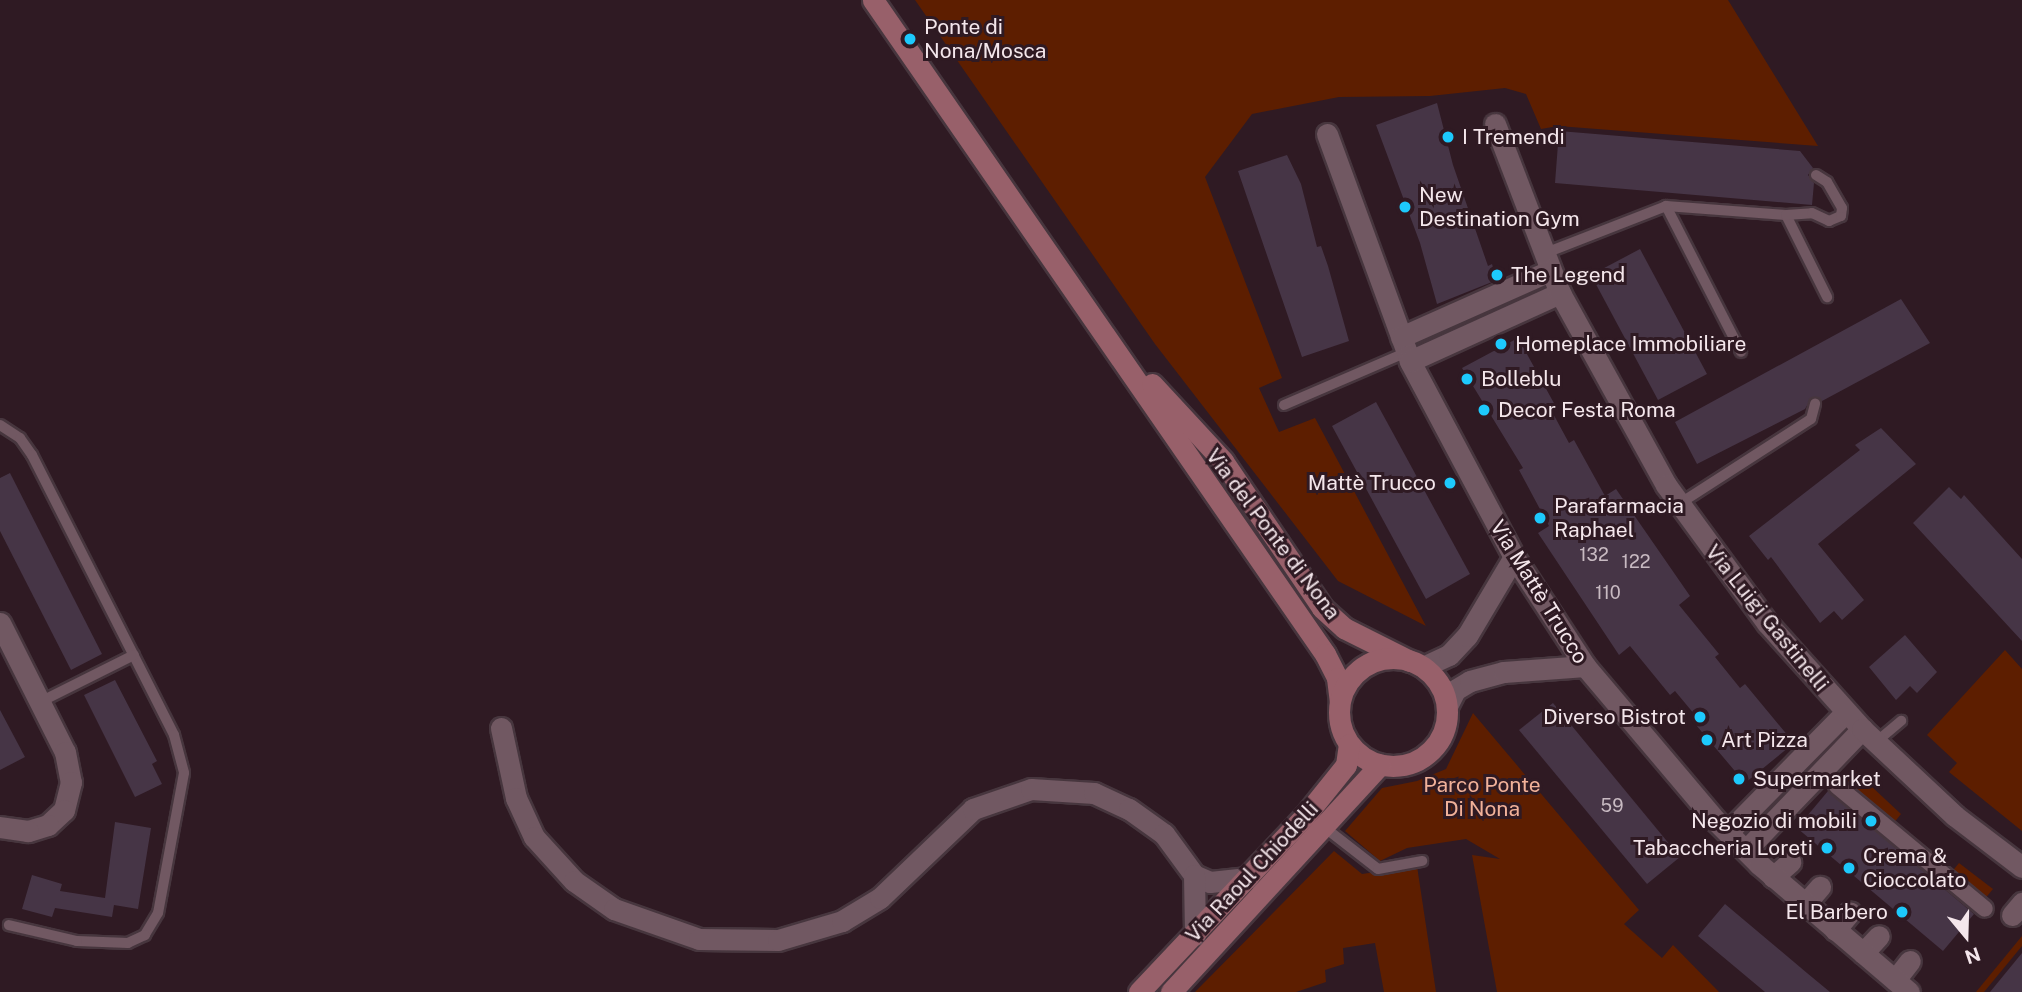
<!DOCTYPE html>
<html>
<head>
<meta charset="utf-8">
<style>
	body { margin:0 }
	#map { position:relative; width:2022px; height:992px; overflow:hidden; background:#2f1a23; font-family:"Public Sans",sans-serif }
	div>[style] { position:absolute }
	.green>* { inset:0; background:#5d1e00 }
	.building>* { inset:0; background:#463546 }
	.roads { filter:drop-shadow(2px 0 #47363e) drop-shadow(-2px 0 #47363e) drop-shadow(0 2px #47363e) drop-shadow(0 -2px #47363e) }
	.service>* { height:10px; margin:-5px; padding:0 5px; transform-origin:5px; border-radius:5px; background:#715862 }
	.pedestrian>* { height:16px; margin:-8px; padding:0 8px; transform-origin:8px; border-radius:8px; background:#715862 }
	.minor>* { height:21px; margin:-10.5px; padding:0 10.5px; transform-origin:10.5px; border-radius:10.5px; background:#715862 }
	.tertiary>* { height:21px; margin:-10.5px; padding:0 10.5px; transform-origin:10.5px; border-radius:10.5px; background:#715862 }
	.secondary>* { height:21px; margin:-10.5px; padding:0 10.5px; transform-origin:10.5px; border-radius:10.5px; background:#98606a }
	.secondary>.ring { margin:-10.5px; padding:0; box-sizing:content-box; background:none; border:21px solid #98606a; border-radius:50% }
	.dots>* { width:19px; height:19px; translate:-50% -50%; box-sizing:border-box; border:4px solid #2f1a23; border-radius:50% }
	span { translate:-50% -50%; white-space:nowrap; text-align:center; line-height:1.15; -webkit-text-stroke:6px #2f1a23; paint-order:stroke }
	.number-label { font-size:18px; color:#c8bac2 }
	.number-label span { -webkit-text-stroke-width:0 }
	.poi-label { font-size:21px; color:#f4e6eb }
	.left { translate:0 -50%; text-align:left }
	.right { translate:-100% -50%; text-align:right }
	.street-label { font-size:21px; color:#f4e6eb }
	.park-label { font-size:21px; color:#f1b199 }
	.north { position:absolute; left:1931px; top:901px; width:70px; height:70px; -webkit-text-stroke:5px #2f1a23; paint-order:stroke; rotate:161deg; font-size:19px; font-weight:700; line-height:28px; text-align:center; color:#f4e6eb }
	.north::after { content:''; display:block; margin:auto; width:24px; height:32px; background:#f4e6eb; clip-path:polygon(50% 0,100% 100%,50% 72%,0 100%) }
</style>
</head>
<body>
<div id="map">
	<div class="green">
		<i style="clip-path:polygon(915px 0,1728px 0,1818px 146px,1558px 126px,1541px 129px,1526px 94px,1505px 88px,1430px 96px,1339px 97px,1252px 114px,1205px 177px,1282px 378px,1259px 388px,1279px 432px,1315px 418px,1426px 626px,1338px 581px,1155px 344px)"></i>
		<i style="clip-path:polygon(2005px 650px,2022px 669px,2022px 831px,1949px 772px,1957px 763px,1927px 735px)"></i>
		<i style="clip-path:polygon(1473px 713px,1639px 910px,1624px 924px,1662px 958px,1673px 945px,1719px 992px,1497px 992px,1472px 855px,1500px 859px,1466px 839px,1407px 848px,1380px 861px,1345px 831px,1382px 788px,1417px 781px,1446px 769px)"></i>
		<i style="clip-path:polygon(1856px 772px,1901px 814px,1893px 824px,1845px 784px)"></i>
		<i style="clip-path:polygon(1334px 851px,1362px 874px,1417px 866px,1436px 992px,1384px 992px,1375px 943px,1343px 948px,1344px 964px,1325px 970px,1326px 982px,1296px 992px,1195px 992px)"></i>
		<i style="clip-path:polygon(1959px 863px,1993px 889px,1983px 901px,1950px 874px)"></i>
		<i style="clip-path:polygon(2022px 936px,2022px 946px,1984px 992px,1976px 992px)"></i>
	</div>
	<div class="building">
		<i style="clip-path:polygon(1437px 103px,1453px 165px,1488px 266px,1492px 264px,1497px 280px,1437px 304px,1420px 243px,1376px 125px)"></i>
		<i style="clip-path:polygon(1559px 131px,1800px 151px,1813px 168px,1808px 175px,1814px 183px,1812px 205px,1555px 183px)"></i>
		<i style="clip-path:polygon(1287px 155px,1301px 184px,1317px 247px,1321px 246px,1328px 266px,1349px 341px,1302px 357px,1238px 171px)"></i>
		<i style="clip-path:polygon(1640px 249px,1707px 374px,1658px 400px,1591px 275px)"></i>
		<i style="clip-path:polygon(1901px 299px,1930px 343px,1822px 401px,1812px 397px,1805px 409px,1697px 464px,1675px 422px)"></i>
		<i style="clip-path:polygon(1518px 338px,1555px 405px,1550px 408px,1569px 443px,1574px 440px,1605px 496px,1616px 489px,1690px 596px,1679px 605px,1719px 654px,1715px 657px,1740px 688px,1745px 684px,1794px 743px,1745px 783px,1696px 725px,1700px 721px,1675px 691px,1670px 695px,1630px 646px,1619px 655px,1538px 533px,1549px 526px,1519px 470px,1523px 468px,1462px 368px)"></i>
		<i style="clip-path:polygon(1376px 402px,1470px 574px,1426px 599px,1332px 426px)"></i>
		<i style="clip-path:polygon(1881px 428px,1916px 464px,1818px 544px,1864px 600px,1842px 620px,1834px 611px,1820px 623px,1771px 557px,1768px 560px,1749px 536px,1860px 450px,1855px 445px)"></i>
		<i style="clip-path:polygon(10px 473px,102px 654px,71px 670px,0 531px,0 478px)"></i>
		<i style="clip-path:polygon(1949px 487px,1961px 499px,1964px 495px,2022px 559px,2022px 641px,1913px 523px)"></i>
		<i style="clip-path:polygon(1905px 635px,1937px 672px,1917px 693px,1910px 686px,1896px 700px,1869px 667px)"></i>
		<i style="clip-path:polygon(115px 680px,157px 761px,152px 764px,162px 784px,135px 797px,84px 695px)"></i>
		<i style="clip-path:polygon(1553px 703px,1680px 857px,1647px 884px,1519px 730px)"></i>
		<i style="clip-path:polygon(0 710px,25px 757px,0 770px)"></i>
		<i style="clip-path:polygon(1828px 791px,1974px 914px,1943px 951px,1797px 828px)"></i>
		<i style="clip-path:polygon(115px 822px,151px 828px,138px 909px,114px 905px,112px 917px,55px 908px,52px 917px,22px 909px,32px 875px,62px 884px,60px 891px,105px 898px)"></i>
		<i style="clip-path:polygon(1725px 904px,1807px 973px,1830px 992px,1765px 992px,1698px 936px)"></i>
		<i style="clip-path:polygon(2022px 953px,2022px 992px,1990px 992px)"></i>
	</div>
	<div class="roads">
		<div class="service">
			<i style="left:1666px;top:206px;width:120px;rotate:4.3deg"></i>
			<i style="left:1786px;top:215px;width:92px;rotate:63.4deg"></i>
			<i style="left:1786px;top:215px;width:26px;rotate:-4deg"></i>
			<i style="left:1812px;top:213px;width:19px;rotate:25deg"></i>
			<i style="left:1829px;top:221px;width:13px;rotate:-23deg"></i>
			<i style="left:1841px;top:216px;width:8px;rotate:-83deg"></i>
			<i style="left:1842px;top:208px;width:30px;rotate:-120deg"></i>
			<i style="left:1827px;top:182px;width:13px;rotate:-148deg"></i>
			<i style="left:1543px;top:254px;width:132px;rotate:-21.3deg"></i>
			<i style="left:1666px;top:206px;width:164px;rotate:62.8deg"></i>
			<i style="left:1284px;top:405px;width:134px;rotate:-23.3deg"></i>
			<i style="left:0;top:425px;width:24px;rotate:33deg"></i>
			<i style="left:20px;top:438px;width:21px;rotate:55deg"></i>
			<i style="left:32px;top:455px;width:314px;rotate:63.1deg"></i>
			<i style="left:174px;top:735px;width:39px;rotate:75deg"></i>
			<i style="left:184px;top:773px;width:142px;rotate:100.5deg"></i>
			<i style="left:158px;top:913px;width:26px;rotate:121deg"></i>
			<i style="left:145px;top:935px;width:19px;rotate:155deg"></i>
			<i style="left:128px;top:943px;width:51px;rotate:-177.8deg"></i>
			<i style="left:77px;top:941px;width:70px;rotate:-166.8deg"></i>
			<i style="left:1679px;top:504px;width:157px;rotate:-32.8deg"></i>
			<i style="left:1811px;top:419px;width:16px;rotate:-75deg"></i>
			<i style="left:40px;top:702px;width:105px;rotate:-26.6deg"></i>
			<i style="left:1876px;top:742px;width:33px;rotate:-40deg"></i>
			<i style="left:1324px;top:827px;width:68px;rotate:37.9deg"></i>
			<i style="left:1378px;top:869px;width:45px;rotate:-10.3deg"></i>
		</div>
		<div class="pedestrian">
			<i style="left:1837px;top:786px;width:192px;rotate:39.7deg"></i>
		</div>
		<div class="minor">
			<i style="left:1495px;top:124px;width:181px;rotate:69deg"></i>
			<i style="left:1327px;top:134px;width:242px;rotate:69.9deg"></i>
			<i style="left:1401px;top:337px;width:162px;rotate:-24deg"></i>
			<i style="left:1514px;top:557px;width:130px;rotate:56.9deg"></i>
			<i style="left:0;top:623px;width:144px;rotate:63.3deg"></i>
			<i style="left:65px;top:752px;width:31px;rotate:79deg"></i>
			<i style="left:71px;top:782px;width:29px;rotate:104deg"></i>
			<i style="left:64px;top:810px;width:22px;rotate:137deg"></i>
			<i style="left:48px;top:825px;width:21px;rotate:163deg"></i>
			<i style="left:28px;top:831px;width:28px;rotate:-172deg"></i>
			<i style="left:501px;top:728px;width:72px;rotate:77.9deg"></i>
			<i style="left:516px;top:798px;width:43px;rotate:65.2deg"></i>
			<i style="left:534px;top:837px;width:59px;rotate:47.7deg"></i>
			<i style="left:574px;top:881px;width:49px;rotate:35deg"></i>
			<i style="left:614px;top:909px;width:90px;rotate:19.4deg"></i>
			<i style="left:699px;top:939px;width:79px;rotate:0.7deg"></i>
			<i style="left:778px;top:940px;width:67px;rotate:-16.5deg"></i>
			<i style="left:842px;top:921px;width:44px;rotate:-31.2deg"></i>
			<i style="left:880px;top:898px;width:129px;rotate:-43.7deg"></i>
			<i style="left:973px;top:809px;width:61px;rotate:-19deg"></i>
			<i style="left:1031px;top:789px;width:63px;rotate:3.6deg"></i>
			<i style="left:1094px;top:793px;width:38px;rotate:25deg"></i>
			<i style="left:1129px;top:809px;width:43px;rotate:35.5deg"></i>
			<i style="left:1164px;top:834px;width:51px;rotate:53.8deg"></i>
			<i style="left:1194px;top:875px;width:17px;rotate:24deg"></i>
			<i style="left:1210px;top:882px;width:38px;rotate:-6deg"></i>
			<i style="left:1728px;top:832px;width:167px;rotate:-45.5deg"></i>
			<i style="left:1746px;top:850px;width:168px;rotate:-46.2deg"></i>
			<i style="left:1194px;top:875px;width:60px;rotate:89deg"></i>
			<i style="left:1773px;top:877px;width:23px;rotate:-41deg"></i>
			<i style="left:1805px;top:904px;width:23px;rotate:-49deg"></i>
			<i style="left:2012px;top:915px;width:16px;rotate:-50deg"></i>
			<i style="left:1835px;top:930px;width:23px;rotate:-50deg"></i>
			<i style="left:1863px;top:953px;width:23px;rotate:-47deg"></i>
			<i style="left:1895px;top:980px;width:24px;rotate:-52deg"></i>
		</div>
		<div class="tertiary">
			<i style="left:1423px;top:667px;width:29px;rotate:-25deg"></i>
			<i style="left:1449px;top:655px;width:26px;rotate:-47deg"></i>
			<i style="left:1467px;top:636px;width:92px;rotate:-59.3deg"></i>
			<i style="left:1514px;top:557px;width:222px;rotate:-118deg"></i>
			<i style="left:1410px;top:361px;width:165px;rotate:-24.4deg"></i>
			<i style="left:1560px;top:293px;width:219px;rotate:61.1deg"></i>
			<i style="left:1666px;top:485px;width:171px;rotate:53.8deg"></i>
			<i style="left:1767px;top:623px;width:142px;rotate:48.1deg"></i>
			<i style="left:1862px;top:729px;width:127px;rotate:43.1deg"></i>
			<i style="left:1955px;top:816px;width:84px;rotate:37.3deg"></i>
			<i style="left:1447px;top:706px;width:18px;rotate:-63deg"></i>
			<i style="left:1455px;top:690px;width:17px;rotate:-31deg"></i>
			<i style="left:1470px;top:681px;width:35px;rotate:-15deg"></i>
			<i style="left:1504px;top:672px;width:81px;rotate:-4.2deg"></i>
			<i style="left:1585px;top:666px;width:203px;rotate:49.8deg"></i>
			<i style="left:1716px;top:821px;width:61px;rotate:45deg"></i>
			<i style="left:1759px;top:864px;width:197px;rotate:40.5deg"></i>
		</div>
		<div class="secondary">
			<i style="left:873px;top:0;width:795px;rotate:55.35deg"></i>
			<i style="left:1325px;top:654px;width:27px;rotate:63deg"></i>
			<i style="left:1337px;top:678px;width:23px;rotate:83deg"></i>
			<i style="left:1152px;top:384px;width:105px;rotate:47.3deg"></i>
			<i style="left:1223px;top:461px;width:177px;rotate:56deg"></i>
			<i style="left:1322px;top:608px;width:30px;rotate:42deg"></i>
			<i style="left:1344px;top:628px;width:74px;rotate:26.6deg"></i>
			<i class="ring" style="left:1339px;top:658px;width:87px;height:87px"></i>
			<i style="left:1139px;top:992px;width:242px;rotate:-46.7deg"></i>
			<i style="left:1305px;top:816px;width:65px;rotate:-51.2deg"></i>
			<i style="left:1346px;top:765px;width:21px;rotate:-82deg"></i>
			<i style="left:1171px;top:992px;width:309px;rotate:-47.4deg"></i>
		</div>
	</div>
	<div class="dots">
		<i style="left:910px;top:39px;background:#1dc9fc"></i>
		<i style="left:1448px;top:137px;background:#1dc9fc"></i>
		<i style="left:1405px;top:207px;background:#1dc9fc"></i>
		<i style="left:1497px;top:275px;background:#1dc9fc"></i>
		<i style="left:1501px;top:344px;background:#1dc9fc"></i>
		<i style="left:1467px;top:379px;background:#1dc9fc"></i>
		<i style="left:1484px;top:410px;background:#1dc9fc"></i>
		<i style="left:1450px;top:483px;background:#1dc9fc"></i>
		<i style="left:1540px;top:518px;background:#1dc9fc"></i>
		<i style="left:1700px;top:717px;background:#1dc9fc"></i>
		<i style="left:1707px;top:740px;background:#1dc9fc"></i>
		<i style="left:1739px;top:779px;background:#1dc9fc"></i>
		<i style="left:1871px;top:821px;background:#1dc9fc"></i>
		<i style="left:1827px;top:848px;background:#1dc9fc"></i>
		<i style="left:1849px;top:868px;background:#1dc9fc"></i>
		<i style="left:1902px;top:912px;background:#1dc9fc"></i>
	</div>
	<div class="number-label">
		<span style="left:1594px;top:555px">132</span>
		<span style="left:1636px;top:562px">122</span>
		<span style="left:1608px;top:593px">110</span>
		<span style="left:1612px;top:806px">59</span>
	</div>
	<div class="poi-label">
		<span class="left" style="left:924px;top:39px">Ponte di<br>Nona/Mosca</span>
		<span class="left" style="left:1462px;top:137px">I Tremendi</span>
		<span class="left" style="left:1419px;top:207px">New<br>Destination Gym</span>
		<span class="left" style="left:1511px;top:275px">The Legend</span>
		<span class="left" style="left:1515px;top:344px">Homeplace Immobiliare</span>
		<span class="left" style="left:1481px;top:379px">Bolleblu</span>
		<span class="left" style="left:1498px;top:410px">Decor Festa Roma</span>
		<span class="right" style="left:1436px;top:483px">Mattè Trucco</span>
		<span class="left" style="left:1554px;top:518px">Parafarmacia<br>Raphael</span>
		<span class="right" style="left:1686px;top:717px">Diverso Bistrot</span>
		<span class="left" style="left:1721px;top:740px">Art Pizza</span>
		<span class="left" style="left:1753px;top:779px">Supermarket</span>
		<span class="right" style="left:1857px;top:821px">Negozio di mobili</span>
		<span class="right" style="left:1813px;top:848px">Tabaccheria Loreti</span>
		<span class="left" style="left:1863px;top:868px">Crema &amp;<br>Cioccolato</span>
		<span class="right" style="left:1888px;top:912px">El Barbero</span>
	</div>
	<div class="street-label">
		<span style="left:1273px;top:534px;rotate:53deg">Via del Ponte di Nona</span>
		<span style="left:1539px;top:592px;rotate:58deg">Via Mattè Trucco</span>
		<span style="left:1767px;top:618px;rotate:51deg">Via Luigi Gastinelli</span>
		<span style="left:1252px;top:872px;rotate:-47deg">Via Raoul Chiodelli</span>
	</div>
	<div class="park-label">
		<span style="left:1482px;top:797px">Parco Ponte<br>Di Nona</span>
	</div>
	<div class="north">N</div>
</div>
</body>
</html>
